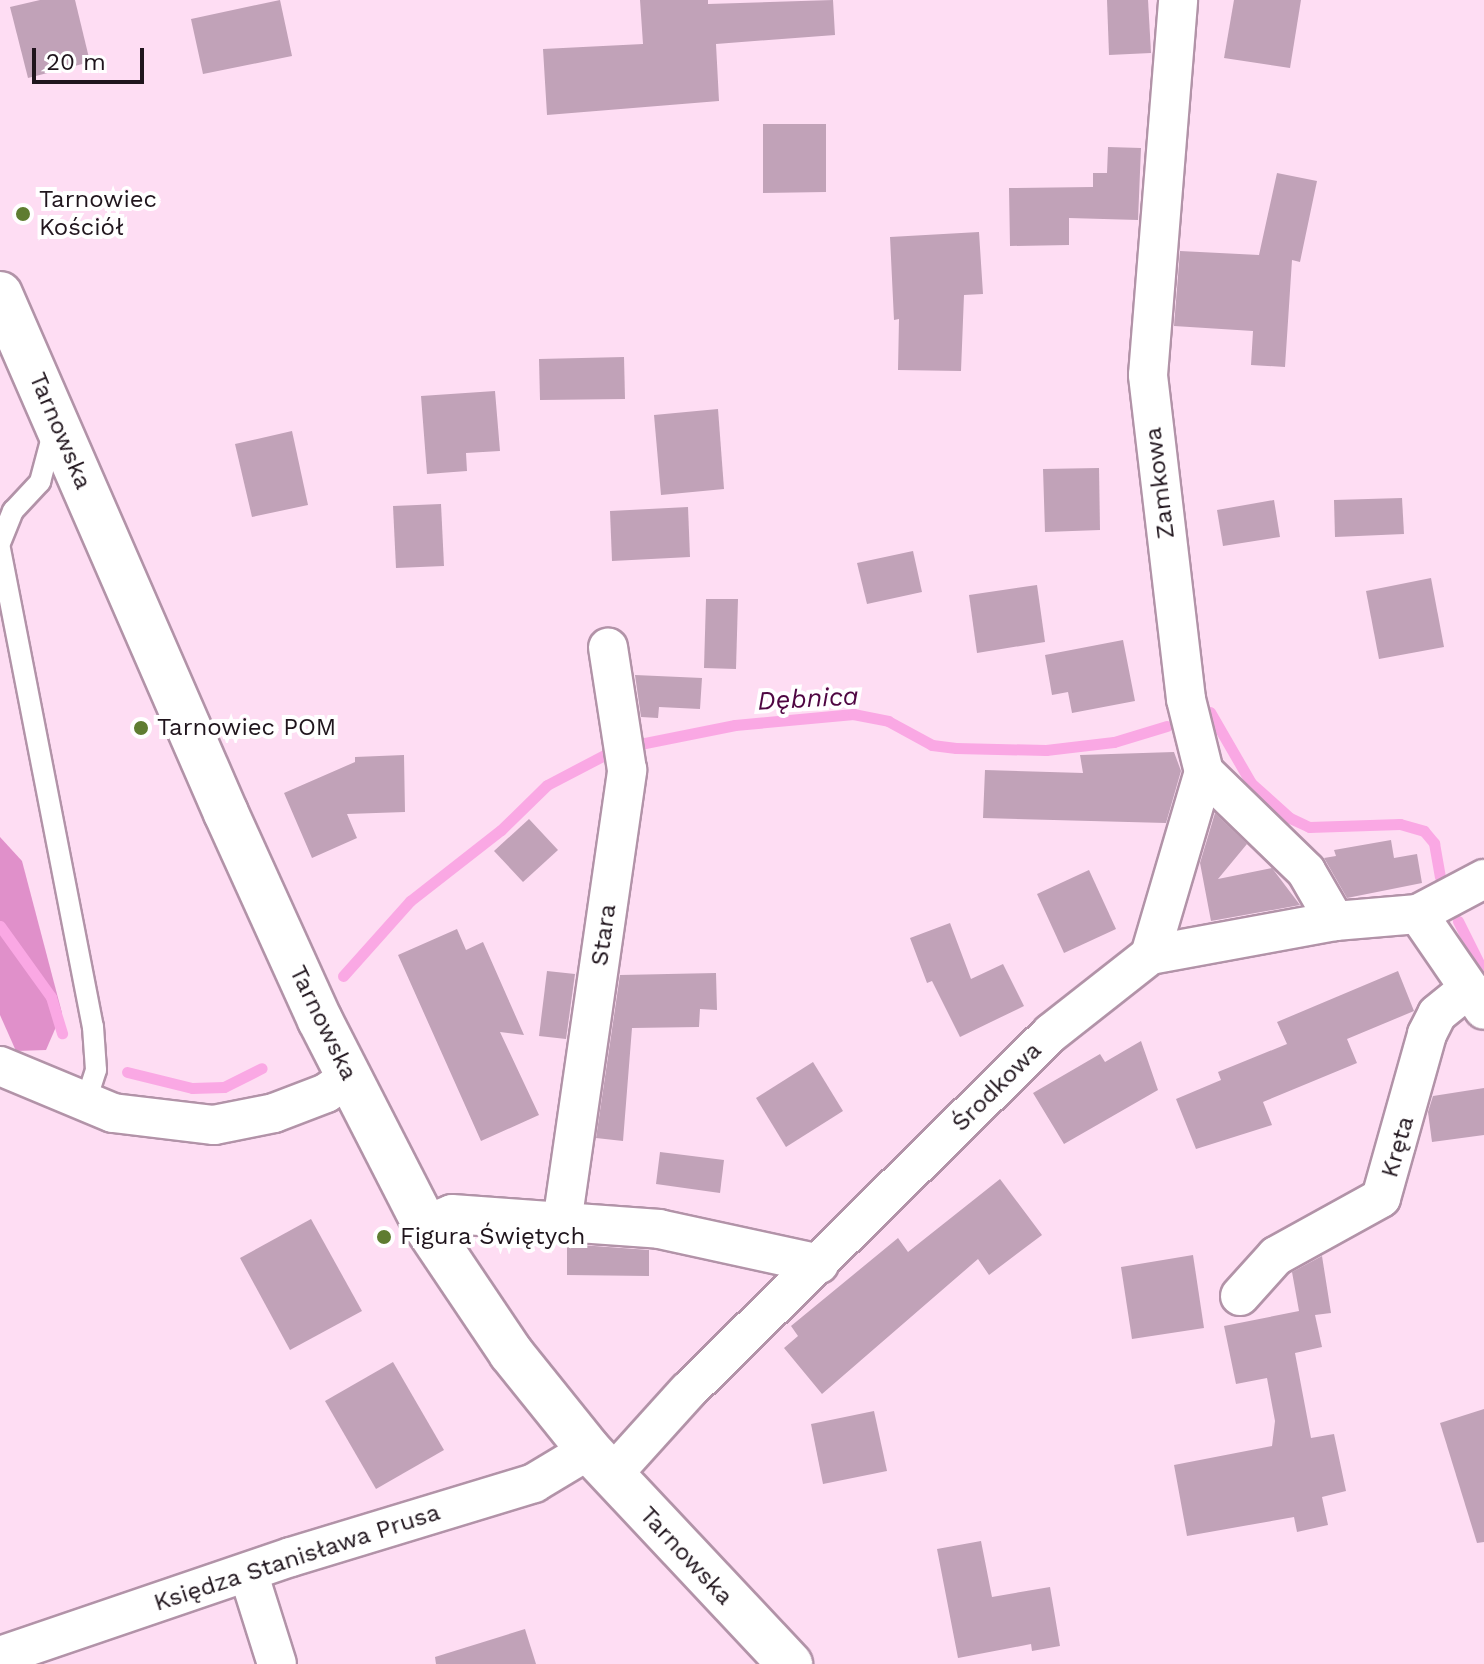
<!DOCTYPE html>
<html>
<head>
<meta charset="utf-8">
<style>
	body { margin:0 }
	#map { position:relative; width:1484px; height:1664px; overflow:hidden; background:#feddf3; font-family:"Work Sans",sans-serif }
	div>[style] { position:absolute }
	.forest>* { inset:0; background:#e090ca }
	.stream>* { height:11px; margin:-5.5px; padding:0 5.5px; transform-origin:5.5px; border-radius:5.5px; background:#faa8e4 }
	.building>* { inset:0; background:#c1a2b8 }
	.roads { filter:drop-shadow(2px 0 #b293a8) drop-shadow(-2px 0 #b293a8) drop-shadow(0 2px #b293a8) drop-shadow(0 -2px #b293a8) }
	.lane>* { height:20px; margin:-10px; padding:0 10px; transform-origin:10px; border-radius:10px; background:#fff }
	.street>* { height:38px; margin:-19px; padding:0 19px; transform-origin:19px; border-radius:19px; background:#fff }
	.secondary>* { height:44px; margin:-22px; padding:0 22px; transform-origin:22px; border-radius:22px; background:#fff }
	.dots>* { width:22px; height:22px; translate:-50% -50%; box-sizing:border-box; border:4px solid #fff; border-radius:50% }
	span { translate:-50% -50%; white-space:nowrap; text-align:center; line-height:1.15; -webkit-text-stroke:8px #fff; paint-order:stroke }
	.poi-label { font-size:24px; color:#20151d }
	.left { translate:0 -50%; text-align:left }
	.street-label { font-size:24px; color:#20151d }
	.water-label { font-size:26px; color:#4f0642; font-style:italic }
	.scale { position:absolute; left:32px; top:48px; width:112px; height:36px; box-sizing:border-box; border:4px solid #20151d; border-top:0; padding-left:10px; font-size:24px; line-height:28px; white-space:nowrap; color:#20151d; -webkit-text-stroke:6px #fff; paint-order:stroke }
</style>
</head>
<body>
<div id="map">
	<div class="forest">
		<i style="clip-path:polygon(0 837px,22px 861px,62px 1013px,46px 1050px,16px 1051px,0 1015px)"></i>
	</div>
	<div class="stream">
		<i style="left:1210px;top:712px;width:82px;rotate:60deg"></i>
		<i style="left:1251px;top:783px;width:52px;rotate:41.9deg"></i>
		<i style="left:1290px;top:818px;width:21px;rotate:25deg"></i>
		<i style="left:1309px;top:827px;width:91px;rotate:-1.9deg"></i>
		<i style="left:1400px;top:824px;width:25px;rotate:16deg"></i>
		<i style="left:1424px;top:831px;width:16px;rotate:50deg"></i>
		<i style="left:1434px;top:843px;width:34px;rotate:80deg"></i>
		<i style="left:635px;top:745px;width:102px;rotate:-11.3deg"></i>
		<i style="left:735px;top:725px;width:119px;rotate:-5.3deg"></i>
		<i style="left:853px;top:714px;width:36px;rotate:11deg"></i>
		<i style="left:888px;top:721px;width:50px;rotate:28.6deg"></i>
		<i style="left:932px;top:745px;width:24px;rotate:7deg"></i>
		<i style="left:956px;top:748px;width:90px;rotate:1.3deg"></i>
		<i style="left:1046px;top:750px;width:68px;rotate:-6.7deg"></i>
		<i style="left:1114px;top:742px;width:55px;rotate:-16.8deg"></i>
		<i style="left:1458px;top:921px;width:58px;rotate:63.4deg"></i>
		<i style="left:0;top:926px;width:87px;rotate:54.3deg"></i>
		<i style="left:51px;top:997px;width:38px;rotate:73deg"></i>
		<i style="left:343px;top:976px;width:101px;rotate:-48.2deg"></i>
		<i style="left:410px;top:901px;width:115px;rotate:-38deg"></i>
		<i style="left:501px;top:830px;width:64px;rotate:-44.4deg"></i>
		<i style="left:547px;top:785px;width:71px;rotate:-27.6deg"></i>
		<i style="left:127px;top:1072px;width:67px;rotate:13.8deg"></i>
		<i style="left:192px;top:1088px;width:32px;rotate:-2deg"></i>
		<i style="left:224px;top:1087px;width:42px;rotate:-26.6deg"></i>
	</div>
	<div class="building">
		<i style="clip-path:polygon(40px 0,75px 0,90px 62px,28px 78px,10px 7px)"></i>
		<i style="clip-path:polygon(280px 0,292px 56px,203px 74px,191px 19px)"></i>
		<i style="clip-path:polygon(640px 0,708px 0,708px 4px,833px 0,835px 35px,716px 44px,719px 101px,547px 115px,543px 49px,643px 44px)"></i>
		<i style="clip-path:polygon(1107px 0,1148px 0,1151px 53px,1109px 55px)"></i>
		<i style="clip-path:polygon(1234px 0,1301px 0,1290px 68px,1224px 58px)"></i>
		<i style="clip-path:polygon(763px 124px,826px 124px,826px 192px,763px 193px)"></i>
		<i style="clip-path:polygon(1108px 147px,1141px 148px,1138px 220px,1069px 218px,1069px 245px,1010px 246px,1009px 188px,1093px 187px,1093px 173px,1107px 173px)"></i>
		<i style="clip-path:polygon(1277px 173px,1317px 181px,1300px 262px,1292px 260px,1285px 367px,1251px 365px,1253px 331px,1174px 326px,1180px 251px,1259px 255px)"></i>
		<i style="clip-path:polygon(979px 232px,983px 294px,964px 295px,961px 371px,898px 370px,899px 319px,894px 320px,890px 237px)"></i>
		<i style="clip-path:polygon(624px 357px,625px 399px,540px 400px,539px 359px)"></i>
		<i style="clip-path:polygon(495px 391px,500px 451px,466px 453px,467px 471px,427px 474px,421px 396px)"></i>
		<i style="clip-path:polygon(718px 409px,724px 489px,661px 495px,654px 415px)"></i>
		<i style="clip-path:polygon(292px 431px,308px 505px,252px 517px,235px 444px)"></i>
		<i style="clip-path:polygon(1099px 468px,1100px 530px,1045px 532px,1043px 469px)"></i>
		<i style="clip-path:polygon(1402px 498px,1404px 534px,1335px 537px,1334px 500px)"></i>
		<i style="clip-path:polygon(1274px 500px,1280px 537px,1223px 546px,1217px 510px)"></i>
		<i style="clip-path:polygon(441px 504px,444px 566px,396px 568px,393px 506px)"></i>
		<i style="clip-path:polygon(688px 507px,690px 557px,612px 561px,610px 511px)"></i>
		<i style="clip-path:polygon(913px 551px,922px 592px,867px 604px,857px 563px)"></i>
		<i style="clip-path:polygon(1431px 578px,1444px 647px,1379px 659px,1366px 591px)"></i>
		<i style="clip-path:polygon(1037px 585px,1045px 642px,977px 653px,969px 595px)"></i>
		<i style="clip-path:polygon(706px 599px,738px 599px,736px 669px,704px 668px)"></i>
		<i style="clip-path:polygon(1123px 640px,1135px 701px,1072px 713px,1068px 692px,1052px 695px,1045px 655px)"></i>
		<i style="clip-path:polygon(635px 675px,702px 678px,700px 709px,659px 707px,658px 718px,641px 717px)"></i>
		<i style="clip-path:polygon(1174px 752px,1181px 771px,1166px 823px,983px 818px,985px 770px,1083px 773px,1080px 755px)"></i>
		<i style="clip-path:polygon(404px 755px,405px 812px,347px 814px,357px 838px,312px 858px,284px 793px,355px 762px,355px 757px)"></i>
		<i style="clip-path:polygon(1215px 813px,1247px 844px,1218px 879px,1272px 868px,1300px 905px,1211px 921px,1200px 863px)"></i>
		<i style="clip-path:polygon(529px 819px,558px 850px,523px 882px,494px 851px)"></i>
		<i style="clip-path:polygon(1391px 840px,1394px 858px,1417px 854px,1422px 883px,1347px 898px,1324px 858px,1336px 856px,1334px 850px)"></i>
		<i style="clip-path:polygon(1089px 870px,1116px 929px,1064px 953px,1037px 894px)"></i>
		<i style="clip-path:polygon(950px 923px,971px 979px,1003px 964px,1024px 1006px,960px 1037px,932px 981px,927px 983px,910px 938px)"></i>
		<i style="clip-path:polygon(457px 929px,466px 950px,483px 942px,524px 1035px,500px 1032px,539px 1115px,481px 1141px,398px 955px)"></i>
		<i style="clip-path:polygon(547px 971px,575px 974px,566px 1039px,539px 1036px)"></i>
		<i style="clip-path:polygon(1398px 971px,1414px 1011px,1347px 1039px,1357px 1063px,1263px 1102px,1272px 1125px,1196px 1149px,1176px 1099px,1221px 1080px,1218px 1072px,1287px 1044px,1277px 1022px)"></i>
		<i style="clip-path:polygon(716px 973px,717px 1010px,700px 1009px,699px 1027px,632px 1028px,623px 1141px,596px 1138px,620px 975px)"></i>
		<i style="clip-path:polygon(1141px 1041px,1158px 1090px,1064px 1144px,1033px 1093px,1100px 1054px,1105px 1062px)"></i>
		<i style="clip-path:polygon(813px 1062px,843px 1111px,786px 1147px,756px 1098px)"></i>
		<i style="clip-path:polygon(1484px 1088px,1484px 1135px,1432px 1142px,1428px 1112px,1433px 1096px)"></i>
		<i style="clip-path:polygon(660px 1152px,724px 1160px,720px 1193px,656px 1184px)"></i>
		<i style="clip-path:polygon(1000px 1179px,1042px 1235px,989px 1275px,978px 1259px,822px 1394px,784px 1348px,798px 1336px,791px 1326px,898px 1238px,908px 1252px)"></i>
		<i style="clip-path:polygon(311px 1219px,362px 1311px,290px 1350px,240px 1258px)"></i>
		<i style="clip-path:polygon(567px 1244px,649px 1250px,649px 1276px,567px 1275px)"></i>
		<i style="clip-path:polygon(1193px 1255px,1204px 1328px,1132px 1339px,1121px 1267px)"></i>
		<i style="clip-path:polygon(1322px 1256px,1331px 1313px,1315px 1315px,1322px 1347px,1295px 1353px,1311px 1438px,1334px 1434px,1346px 1491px,1322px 1497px,1328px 1525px,1297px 1532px,1294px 1517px,1187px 1536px,1174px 1465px,1272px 1446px,1275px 1421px,1267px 1378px,1236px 1384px,1224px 1326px,1299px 1311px,1292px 1272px)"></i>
		<i style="clip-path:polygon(393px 1362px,444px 1450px,376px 1489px,325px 1401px)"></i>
		<i style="clip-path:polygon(1484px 1409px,1484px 1542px,1477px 1543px,1440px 1423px)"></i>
		<i style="clip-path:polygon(874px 1411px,887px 1471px,823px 1484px,811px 1424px)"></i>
		<i style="clip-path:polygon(981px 1541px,992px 1597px,1050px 1587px,1060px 1646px,1032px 1651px,1031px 1644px,958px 1658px,937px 1549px)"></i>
		<i style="clip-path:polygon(525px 1629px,536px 1664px,436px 1664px,435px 1657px)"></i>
	</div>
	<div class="roads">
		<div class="lane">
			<i style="left:0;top:543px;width:35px;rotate:-68deg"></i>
			<i style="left:13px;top:511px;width:40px;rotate:-47deg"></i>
			<i style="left:40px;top:482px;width:51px;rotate:-75.1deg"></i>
			<i style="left:0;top:549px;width:487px;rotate:79deg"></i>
			<i style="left:93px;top:1027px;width:43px;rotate:86deg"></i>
			<i style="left:96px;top:1070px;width:33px;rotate:108deg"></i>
		</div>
		<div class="street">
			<i style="left:1204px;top:772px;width:142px;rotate:44.1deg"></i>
			<i style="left:1306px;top:871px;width:58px;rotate:59.9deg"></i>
			<i style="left:1418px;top:914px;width:116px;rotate:55.5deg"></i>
			<i style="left:1150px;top:955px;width:191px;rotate:-73.6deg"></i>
			<i style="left:1204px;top:772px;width:75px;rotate:-103.9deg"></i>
			<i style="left:1186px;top:699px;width:326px;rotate:-96.7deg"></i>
			<i style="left:1148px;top:375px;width:376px;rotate:-85.4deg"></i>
			<i style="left:0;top:1066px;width:122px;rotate:22.6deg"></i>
			<i style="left:113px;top:1113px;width:102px;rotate:6.8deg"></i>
			<i style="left:214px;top:1125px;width:61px;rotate:-11.3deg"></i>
			<i style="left:274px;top:1113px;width:56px;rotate:-21deg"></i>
			<i style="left:326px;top:1093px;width:28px;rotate:-35deg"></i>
			<i style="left:562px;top:1223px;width:458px;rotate:-81.8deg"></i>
			<i style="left:627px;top:770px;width:124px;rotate:-98.8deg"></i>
			<i style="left:425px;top:1225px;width:29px;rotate:-22deg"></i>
			<i style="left:452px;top:1214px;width:208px;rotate:4.1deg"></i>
			<i style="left:659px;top:1229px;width:164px;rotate:12.3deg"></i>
			<i style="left:1240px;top:1296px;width:54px;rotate:-48deg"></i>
			<i style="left:1276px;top:1256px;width:120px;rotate:-28.9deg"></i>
			<i style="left:1381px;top:1198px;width:170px;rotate:-74.3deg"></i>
			<i style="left:1427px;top:1034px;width:22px;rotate:-63deg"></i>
			<i style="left:1437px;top:1014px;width:41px;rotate:-39.1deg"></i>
			<i style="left:612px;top:1475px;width:113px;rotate:-47.9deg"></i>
			<i style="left:688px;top:1391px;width:510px;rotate:-44.6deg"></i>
			<i style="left:1051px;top:1033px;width:126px;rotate:-38.2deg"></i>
			<i style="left:1150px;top:955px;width:188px;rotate:-10.4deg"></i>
			<i style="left:1335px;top:921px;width:83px;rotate:-4.8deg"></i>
			<i style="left:1418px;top:914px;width:75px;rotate:-27.9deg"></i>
			<i style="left:248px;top:1572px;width:96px;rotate:72.5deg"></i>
			<i style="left:0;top:1656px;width:307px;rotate:-18.8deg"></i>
			<i style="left:291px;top:1557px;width:254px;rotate:-16.9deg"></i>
			<i style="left:534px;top:1483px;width:64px;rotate:-31deg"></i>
		</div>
		<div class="secondary">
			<i style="left:0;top:294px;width:566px;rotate:66.47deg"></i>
			<i style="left:226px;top:813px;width:227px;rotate:65.6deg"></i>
			<i style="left:320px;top:1020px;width:230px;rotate:62.9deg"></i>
			<i style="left:425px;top:1225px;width:154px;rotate:56.1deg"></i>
			<i style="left:511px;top:1353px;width:124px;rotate:51.2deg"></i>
			<i style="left:589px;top:1450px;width:294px;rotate:46.8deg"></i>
		</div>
	</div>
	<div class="dots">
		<i style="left:23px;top:214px;background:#5f7c31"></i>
		<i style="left:141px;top:728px;background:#5f7c31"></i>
		<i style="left:384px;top:1237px;background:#5f7c31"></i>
	</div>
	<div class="poi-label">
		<span class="left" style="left:39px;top:214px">Tarnowiec<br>Kościół</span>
		<span class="left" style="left:157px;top:728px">Tarnowiec POM</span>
		<span class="left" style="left:400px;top:1237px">Figura Świętych</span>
	</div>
	<div class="street-label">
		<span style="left:60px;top:431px;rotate:67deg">Tarnowska</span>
		<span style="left:1160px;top:483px;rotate:-97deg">Zamkowa</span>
		<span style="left:604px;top:935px;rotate:-82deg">Stara</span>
		<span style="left:323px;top:1023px;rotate:64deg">Tarnowska</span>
		<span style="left:997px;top:1087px;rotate:-45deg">Środkowa</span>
		<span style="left:1398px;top:1147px;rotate:-74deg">Kręta</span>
		<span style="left:686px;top:1556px;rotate:47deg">Tarnowska</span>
		<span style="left:297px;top:1558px;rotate:-18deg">Księdza Stanisława Prusa</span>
	</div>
	<div class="water-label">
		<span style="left:808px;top:699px;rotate:-3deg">Dębnica</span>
	</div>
	<div class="scale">20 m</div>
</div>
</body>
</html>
